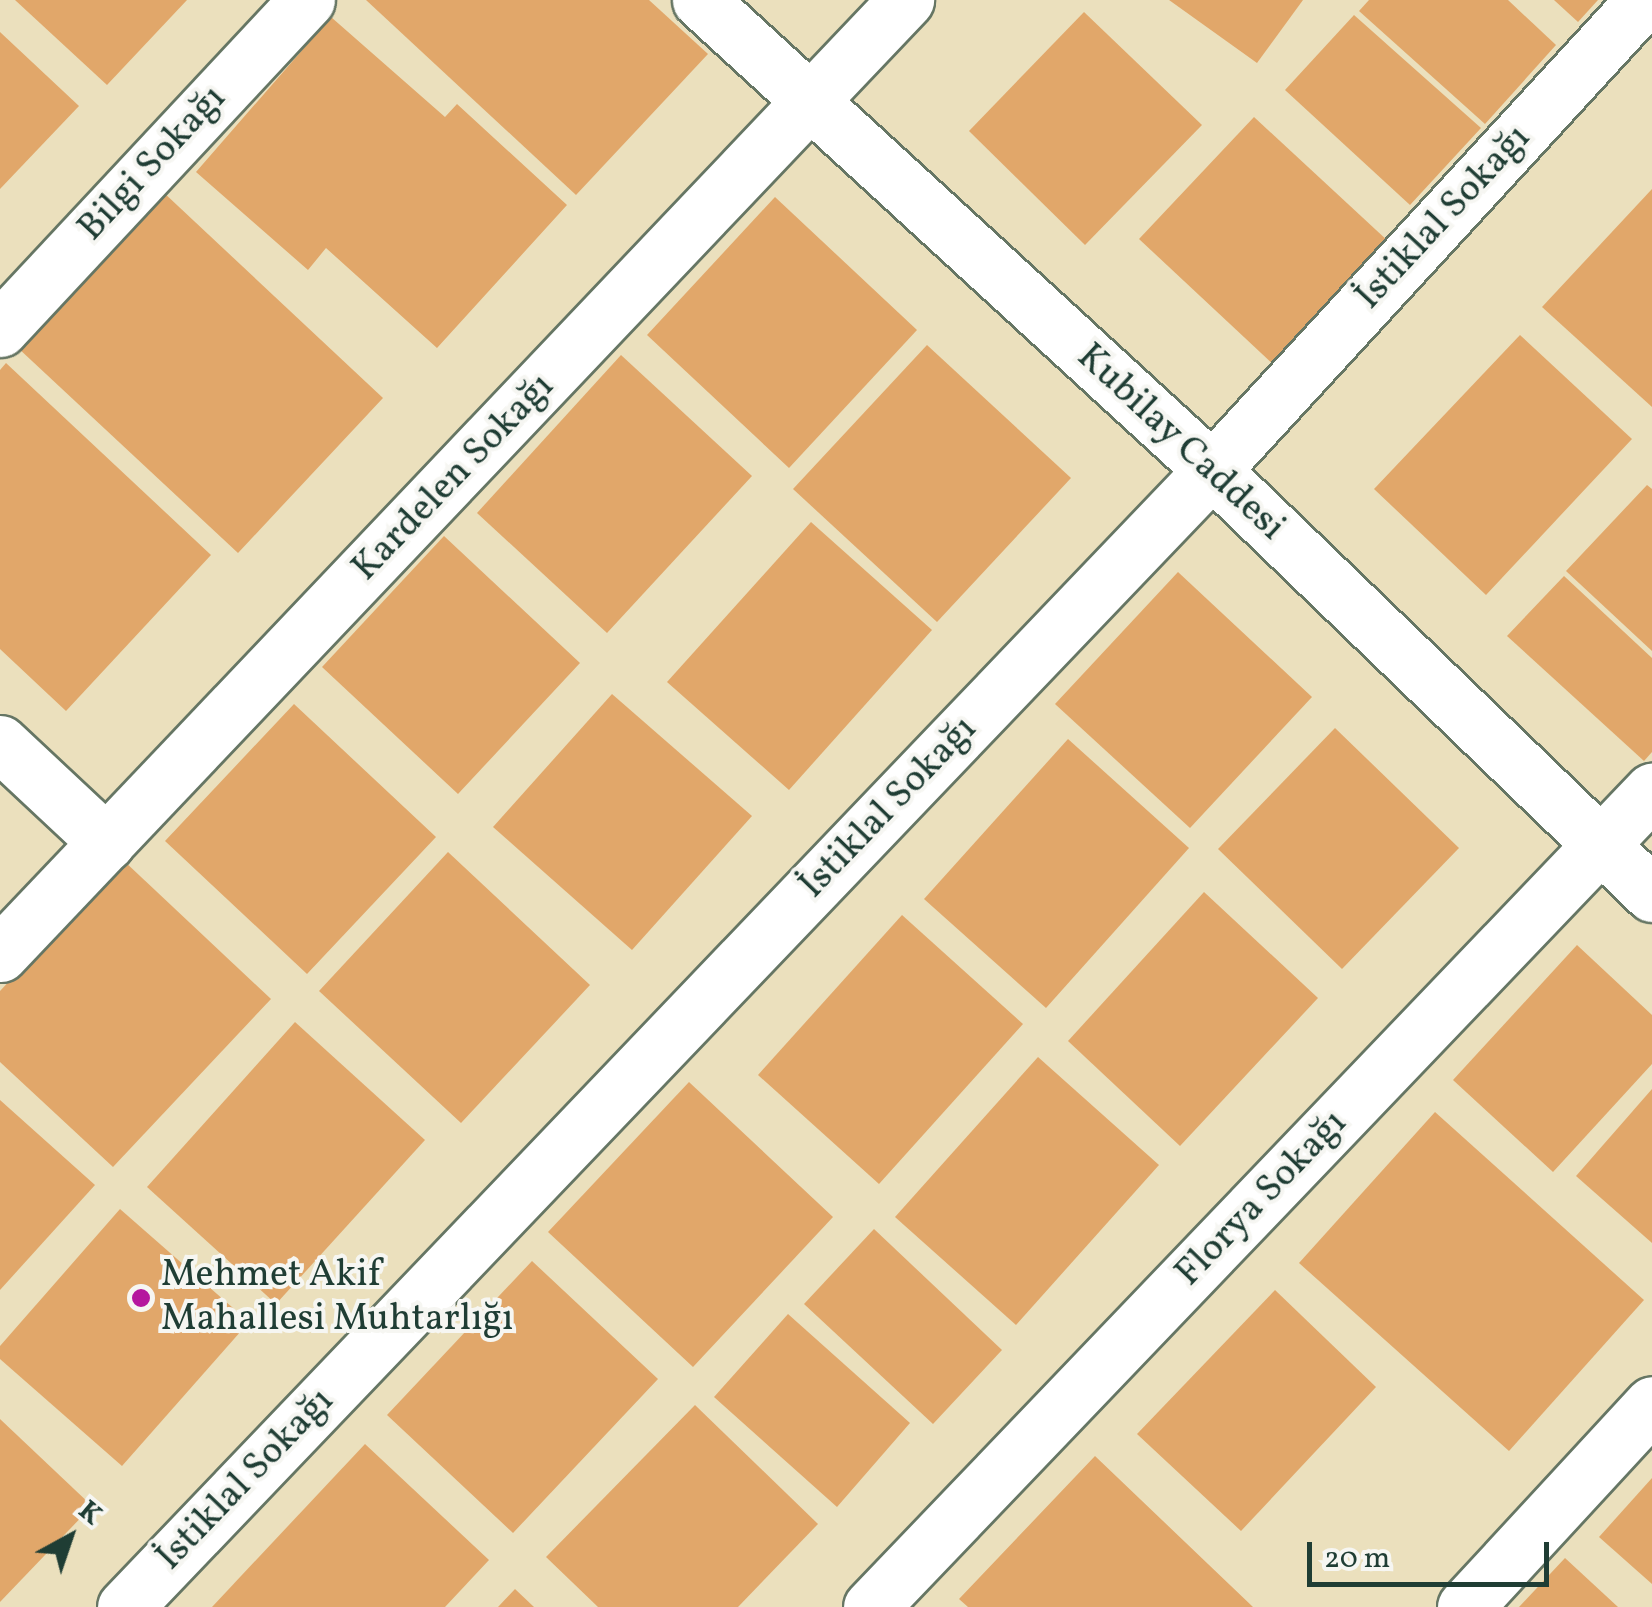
<!DOCTYPE html>
<html>
<head>
<meta charset="utf-8">
<style>
	body { margin:0 }
	#map { position:relative; width:1652px; height:1607px; overflow:hidden; background:#ebe0bd; font-family:Vollkorn,serif }
	div>[style] { position:absolute }
	.building>* { inset:0; background:#e1a76a }
	.roads { filter:drop-shadow(2px 0 #667664) drop-shadow(-2px 0 #667664) drop-shadow(0 2px #667664) drop-shadow(0 -2px #667664) }
	.street>* { height:55px; margin:-27.5px; padding:0 27.5px; transform-origin:27.5px; border-radius:27.5px; background:#fff }
	.dots>* { width:28px; height:28px; translate:-50% -50%; box-sizing:border-box; border:5px solid #f6f6f2; border-radius:50% }
	span { translate:-50% -50%; white-space:nowrap; text-align:center; line-height:1.15; -webkit-text-stroke:8px #f6f6f2; paint-order:stroke }
	.street-label { font-size:38px; color:#1f3d34 }
	.poi-label { font-size:38px; color:#1f3d34 }
	.left { translate:0 -50%; text-align:left }
	.north { position:absolute; left:20px; top:1487px; width:100px; height:100px; -webkit-text-stroke:8px #f6f6f2; paint-order:stroke; rotate:40deg; font-size:28px; font-weight:700; line-height:40px; text-align:center; color:#1f3d34 }
	.north::after { content:''; display:block; margin:auto; width:35px; height:45px; background:#1f3d34; clip-path:polygon(50% 0,100% 100%,50% 72%,0 100%) }
	.scale { position:absolute; left:1307px; top:1542px; width:242px; height:45px; box-sizing:border-box; border:5px solid #1f3d34; border-top:0; padding-left:12px; font-size:30px; line-height:35px; white-space:nowrap; color:#1f3d34; -webkit-text-stroke:8px #f6f6f2; paint-order:stroke }
</style>
</head>
<body>
<div id="map">
	<div class="building">
		<i style="clip-path:polygon(15px 0,187px 0,107px 85px)"></i>
		<i style="clip-path:polygon(366px 0,649px 0,708px 54px,576px 195px)"></i>
		<i style="clip-path:polygon(1169px 0,1303px 0,1257px 63px)"></i>
		<i style="clip-path:polygon(1369px 0,1508px 0,1556px 45px,1485px 124px,1359px 11px)"></i>
		<i style="clip-path:polygon(1554px 0,1598px 0,1578px 22px)"></i>
		<i style="clip-path:polygon(1084px 12px,1202px 125px,1085px 245px,969px 131px)"></i>
		<i style="clip-path:polygon(1354px 15px,1481px 128px,1410px 205px,1285px 90px)"></i>
		<i style="clip-path:polygon(331px 17px,445px 117px,457px 104px,567px 205px,437px 348px,326px 248px,308px 270px,196px 172px)"></i>
		<i style="clip-path:polygon(0 32px,79px 106px,0 189px)"></i>
		<i style="clip-path:polygon(1254px 117px,1389px 242px,1274px 365px,1139px 239px)"></i>
		<i style="clip-path:polygon(1652px 189px,1652px 407px,1542px 307px)"></i>
		<i style="clip-path:polygon(162px 191px,383px 398px,238px 553px,17px 347px)"></i>
		<i style="clip-path:polygon(775px 197px,917px 330px,789px 468px,647px 335px)"></i>
		<i style="clip-path:polygon(1520px 335px,1632px 439px,1486px 595px,1374px 489px)"></i>
		<i style="clip-path:polygon(927px 345px,1071px 478px,937px 622px,793px 489px)"></i>
		<i style="clip-path:polygon(621px 355px,752px 476px,607px 633px,477px 513px)"></i>
		<i style="clip-path:polygon(6px 363px,211px 555px,66px 711px,0 649px,0 370px)"></i>
		<i style="clip-path:polygon(1647px 485px,1652px 489px,1652px 651px,1566px 571px)"></i>
		<i style="clip-path:polygon(811px 522px,932px 630px,789px 790px,667px 682px)"></i>
		<i style="clip-path:polygon(444px 536px,580px 663px,458px 794px,322px 667px)"></i>
		<i style="clip-path:polygon(1178px 572px,1312px 697px,1190px 828px,1055px 704px)"></i>
		<i style="clip-path:polygon(1564px 576px,1652px 658px,1652px 752px,1644px 761px,1507px 636px)"></i>
		<i style="clip-path:polygon(612px 694px,752px 816px,632px 950px,493px 827px)"></i>
		<i style="clip-path:polygon(294px 704px,436px 837px,307px 974px,165px 841px)"></i>
		<i style="clip-path:polygon(1335px 728px,1459px 848px,1342px 969px,1218px 849px)"></i>
		<i style="clip-path:polygon(1068px 739px,1189px 848px,1046px 1008px,924px 899px)"></i>
		<i style="clip-path:polygon(448px 852px,590px 985px,461px 1123px,319px 991px)"></i>
		<i style="clip-path:polygon(123px 860px,271px 999px,113px 1167px,0 1062px,0 991px)"></i>
		<i style="clip-path:polygon(1204px 892px,1318px 998px,1180px 1146px,1068px 1041px)"></i>
		<i style="clip-path:polygon(902px 915px,1023px 1024px,879px 1184px,758px 1075px)"></i>
		<i style="clip-path:polygon(1577px 945px,1652px 1015px,1652px 1064px,1553px 1172px,1453px 1080px)"></i>
		<i style="clip-path:polygon(295px 1022px,425px 1140px,276px 1304px,147px 1187px)"></i>
		<i style="clip-path:polygon(1038px 1057px,1159px 1165px,1016px 1325px,895px 1217px)"></i>
		<i style="clip-path:polygon(689px 1082px,833px 1217px,693px 1367px,548px 1232px)"></i>
		<i style="clip-path:polygon(1652px 1089px,1652px 1243px,1576px 1176px)"></i>
		<i style="clip-path:polygon(0 1100px,95px 1185px,0 1290px)"></i>
		<i style="clip-path:polygon(1435px 1112px,1644px 1300px,1509px 1451px,1299px 1263px)"></i>
		<i style="clip-path:polygon(120px 1209px,249px 1322px,122px 1466px,0 1359px,0 1346px)"></i>
		<i style="clip-path:polygon(874px 1229px,1002px 1350px,933px 1424px,804px 1304px)"></i>
		<i style="clip-path:polygon(532px 1261px,658px 1379px,513px 1533px,387px 1415px)"></i>
		<i style="clip-path:polygon(1275px 1290px,1376px 1387px,1241px 1531px,1137px 1434px)"></i>
		<i style="clip-path:polygon(788px 1314px,910px 1423px,837px 1507px,714px 1397px)"></i>
		<i style="clip-path:polygon(695px 1405px,818px 1524px,738px 1607px,598px 1607px,546px 1557px)"></i>
		<i style="clip-path:polygon(0 1419px,92px 1506px,0 1602px)"></i>
		<i style="clip-path:polygon(365px 1444px,489px 1560px,445px 1607px,212px 1607px)"></i>
		<i style="clip-path:polygon(1095px 1456px,1208px 1564px,1253px 1607px,968px 1607px,959px 1599px)"></i>
		<i style="clip-path:polygon(1652px 1478px,1652px 1584px,1599px 1537px)"></i>
		<i style="clip-path:polygon(1565px 1558px,1618px 1607px,1519px 1607px)"></i>
		<i style="clip-path:polygon(515px 1589px,534px 1607px,498px 1607px)"></i>
	</div>
	<div class="roads">
		<div class="street">
			<i style="left:700px;top:0;width:695px;rotate:42.55deg"></i>
			<i style="left:1212px;top:470px;width:611px;rotate:43.94deg"></i>
			<i style="left:0;top:329px;width:450px;rotate:-47deg"></i>
			<i style="left:0;top:743px;width:146px;rotate:43.1deg"></i>
			<i style="left:0;top:954px;width:1316px;rotate:-46.48deg"></i>
			<i style="left:125px;top:1607px;width:1573px;rotate:-46.29deg"></i>
			<i style="left:1212px;top:470px;width:638px;rotate:-47.41deg"></i>
			<i style="left:871px;top:1607px;width:1130px;rotate:-46.26deg"></i>
			<i style="left:1465px;top:1607px;width:276px;rotate:-47.3deg"></i>
		</div>
	</div>
	<div class="dots">
		<i style="left:141px;top:1298px;background:#b5179e"></i>
	</div>
	<div class="street-label">
		<span style="left:153px;top:164px;rotate:-47deg">Bilgi Sokağı</span>
		<span style="left:1444px;top:218px;rotate:-47deg">İstiklal Sokağı</span>
		<span style="left:1180px;top:443px;rotate:43deg">Kubilay Caddesi</span>
		<span style="left:454px;top:478px;rotate:-46deg">Kardelen Sokağı</span>
		<span style="left:889px;top:808px;rotate:-46deg">İstiklal Sokağı</span>
		<span style="left:1262px;top:1199px;rotate:-46deg">Florya Sokağı</span>
		<span style="left:246px;top:1480px;rotate:-46deg">İstiklal Sokağı</span>
	</div>
	<div class="poi-label">
		<span class="left" style="left:161px;top:1298px">Mehmet Akif<br>Mahallesi Muhtarlığı</span>
	</div>
	<div class="north">K</div>
	<div class="scale">20 m</div>
</div>
</body>
</html>
